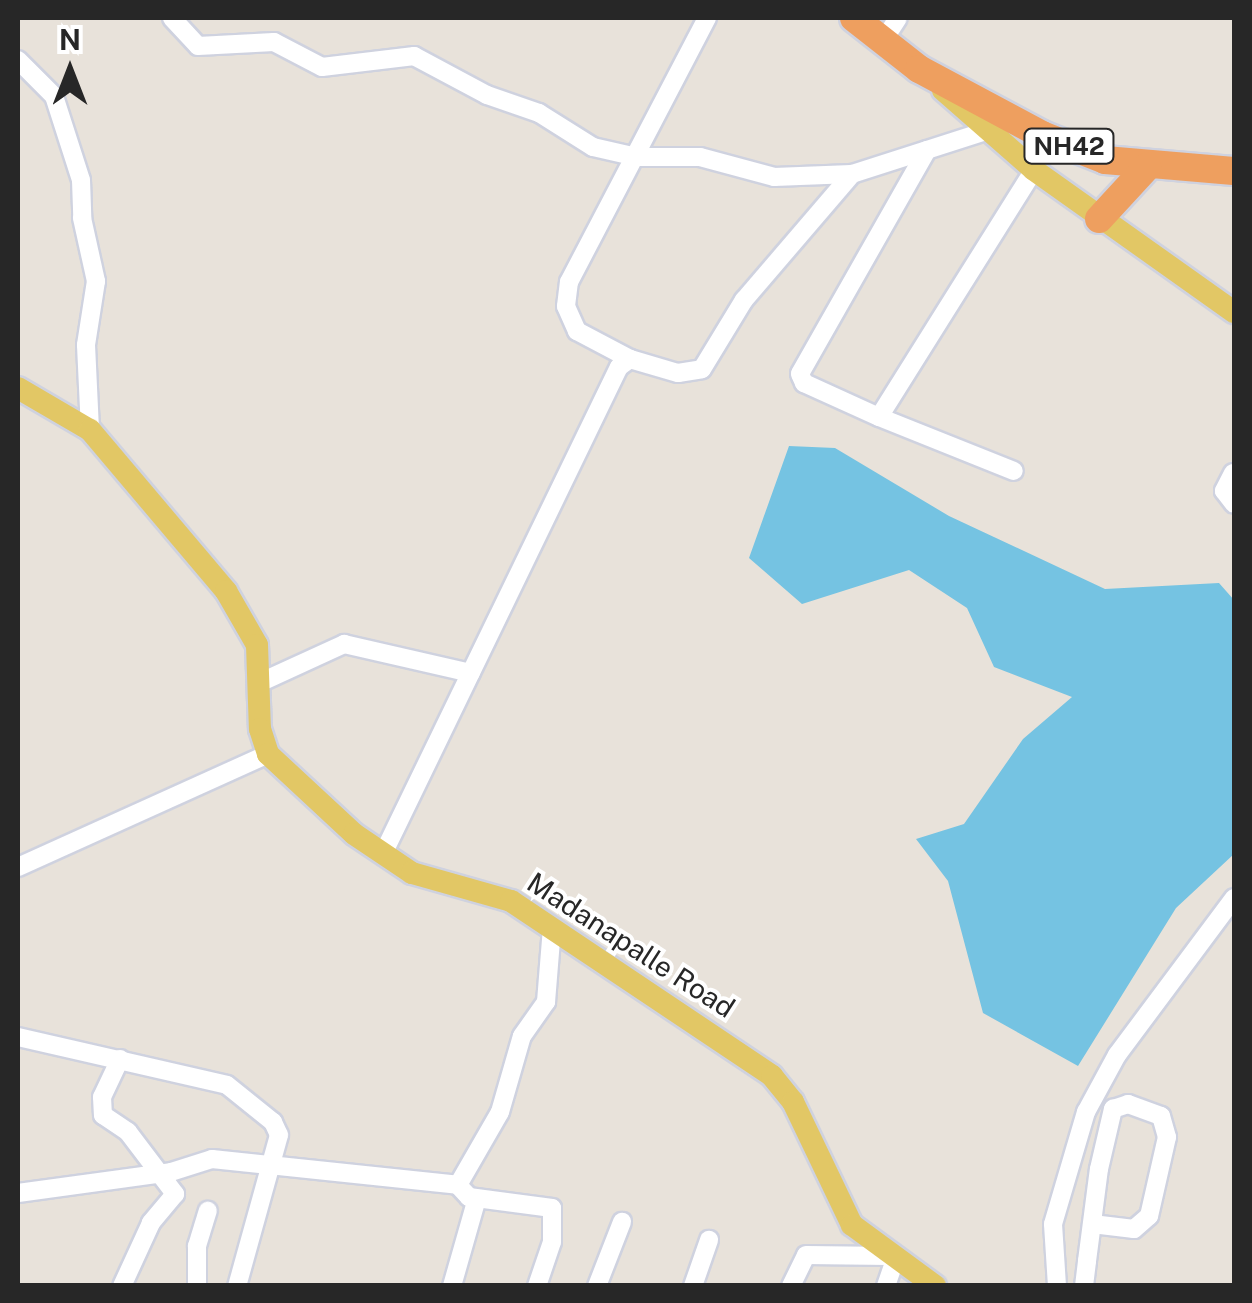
<!DOCTYPE html>
<html>
<head>
<meta charset="utf-8">
<style>
	body { margin:0 }
	#map { position:relative; width:1252px; height:1303px; overflow:hidden; background:#e8e2da; font-family:"Public Sans",sans-serif }
	div>[style] { position:absolute }
	.water>* { inset:0; background:#75c3e2 }
	.roads { filter:drop-shadow(2px 0 #cfd2df) drop-shadow(-2px 0 #cfd2df) drop-shadow(0 2px #cfd2df) drop-shadow(0 -2px #cfd2df) }
	.minor>* { height:18px; margin:-9px; padding:0 9px; transform-origin:9px; border-radius:9px; background:#fff }
	.major>* { height:22px; margin:-11px; padding:0 11px; transform-origin:11px; border-radius:11px; background:#e2c765 }
	.highway>* { height:28px; margin:-14px; padding:0 14px; transform-origin:14px; border-radius:14px; background:#ee9f5f }
	span { translate:-50% -50%; white-space:nowrap; text-align:center; line-height:1.15; -webkit-text-stroke:8px #fff; paint-order:stroke }
	.shield-label span { padding:2px 8px; background:#fff; border:2px solid; border-radius:8px; -webkit-text-stroke-width:0 }
	.shield-label { font-size:25px; color:#272727; font-weight:700 }
	.street-label { font-size:28px; color:#272727 }
	.frame { position:absolute; inset:0; border:20px solid #272727; pointer-events:none }
	.north { position:absolute; left:20px; top:20px; width:100px; height:100px; -webkit-text-stroke:8px #fff; paint-order:stroke; rotate:0deg; font-size:28px; font-weight:700; line-height:40px; text-align:center; color:#272727 }
	.north::after { content:''; display:block; margin:auto; width:35px; height:45px; background:#272727; clip-path:polygon(50% 0,100% 100%,50% 72%,0 100%) }
</style>
</head>
<body>
<div id="map">
	<div class="water">
		<i style="clip-path:polygon(789px 446px,835px 448px,949px 516px,1105px 589px,1219px 583px,1234px 600px,1234px 854px,1176px 908px,1078px 1066px,983px 1013px,948px 881px,916px 839px,964px 824px,1023px 739px,1072px 697px,994px 667px,967px 608px,909px 570px,802px 604px,749px 558px)"></i>
	</div>
	<div class="roads">
		<div class="minor">
			<i style="left:172px;top:18px;width:38px;rotate:47deg"></i>
			<i style="left:198px;top:46px;width:76px;rotate:-3deg"></i>
			<i style="left:274px;top:42px;width:54px;rotate:27.5deg"></i>
			<i style="left:322px;top:67px;width:93px;rotate:-6.8deg"></i>
			<i style="left:414px;top:56px;width:83px;rotate:28.1deg"></i>
			<i style="left:487px;top:95px;width:55px;rotate:19.1deg"></i>
			<i style="left:539px;top:113px;width:64px;rotate:32.2deg"></i>
			<i style="left:593px;top:147px;width:45px;rotate:12.8deg"></i>
			<i style="left:637px;top:157px;width:63px"></i>
			<i style="left:700px;top:157px;width:77px;rotate:15.1deg"></i>
			<i style="left:774px;top:177px;width:78px;rotate:-2.2deg"></i>
			<i style="left:852px;top:174px;width:144px;rotate:-17.8deg"></i>
			<i style="left:883px;top:41px;width:27px;rotate:-57deg"></i>
			<i style="left:18px;top:60px;width:51px;rotate:45deg"></i>
			<i style="left:54px;top:96px;width:88px;rotate:72.2deg"></i>
			<i style="left:81px;top:180px;width:38px;rotate:88deg"></i>
			<i style="left:82px;top:218px;width:65px;rotate:77.5deg"></i>
			<i style="left:96px;top:281px;width:65px;rotate:98.9deg"></i>
			<i style="left:86px;top:345px;width:85px;rotate:87.3deg"></i>
			<i style="left:927px;top:150px;width:257px;rotate:119.6deg"></i>
			<i style="left:800px;top:374px;width:10px;rotate:66deg"></i>
			<i style="left:804px;top:383px;width:82px;rotate:24.4deg"></i>
			<i style="left:879px;top:417px;width:145px;rotate:21.8deg"></i>
			<i style="left:630px;top:359px;width:60px;rotate:-152.2deg"></i>
			<i style="left:577px;top:331px;width:27px;rotate:-114deg"></i>
			<i style="left:566px;top:306px;width:24px;rotate:-83deg"></i>
			<i style="left:569px;top:282px;width:298px;rotate:-62.4deg"></i>
			<i style="left:879px;top:417px;width:292px;rotate:-57.9deg"></i>
			<i style="left:1233px;top:473px;width:20px;rotate:117deg"></i>
			<i style="left:1224px;top:491px;width:16px;rotate:52deg"></i>
			<i style="left:259px;top:683px;width:94px;rotate:-24.6deg"></i>
			<i style="left:344px;top:644px;width:130px;rotate:12.9deg"></i>
			<i style="left:383px;top:854px;width:541px;rotate:-64.15deg"></i>
			<i style="left:619px;top:367px;width:14px;rotate:-36deg"></i>
			<i style="left:630px;top:359px;width:50px;rotate:16.3deg"></i>
			<i style="left:678px;top:373px;width:24px;rotate:-9deg"></i>
			<i style="left:702px;top:369px;width:81px;rotate:-58.7deg"></i>
			<i style="left:744px;top:300px;width:166px;rotate:-49.4deg"></i>
			<i style="left:18px;top:867px;width:274px;rotate:-24.3deg"></i>
			<i style="left:18px;top:1037px;width:214px;rotate:12.9deg"></i>
			<i style="left:227px;top:1085px;width:59px;rotate:38.8deg"></i>
			<i style="left:273px;top:1122px;width:14px;rotate:65deg"></i>
			<i style="left:279px;top:1135px;width:157px;rotate:105.5deg"></i>
			<i style="left:120px;top:1059px;width:42px;rotate:115.3deg"></i>
			<i style="left:102px;top:1097px;width:18px;rotate:87deg"></i>
			<i style="left:103px;top:1115px;width:30px;rotate:34deg"></i>
			<i style="left:128px;top:1132px;width:78px;rotate:52.8deg"></i>
			<i style="left:175px;top:1194px;width:38px;rotate:130deg"></i>
			<i style="left:151px;top:1223px;width:69px;rotate:114.7deg"></i>
			<i style="left:18px;top:1193px;width:154px;rotate:-7.8deg"></i>
			<i style="left:171px;top:1172px;width:43px;rotate:-17.6deg"></i>
			<i style="left:212px;top:1159px;width:247px;rotate:6deg"></i>
			<i style="left:197px;top:1286px;width:40px;rotate:-90deg"></i>
			<i style="left:197px;top:1246px;width:37px;rotate:-73deg"></i>
			<i style="left:452px;top:1286px;width:91px;rotate:-74.1deg"></i>
			<i style="left:537px;top:1286px;width:46px;rotate:-71.2deg"></i>
			<i style="left:552px;top:1242px;width:34px;rotate:-90deg"></i>
			<i style="left:552px;top:1208px;width:84px;rotate:-172.5deg"></i>
			<i style="left:469px;top:1197px;width:16px;rotate:-133deg"></i>
			<i style="left:458px;top:1185px;width:84px;rotate:-60.1deg"></i>
			<i style="left:500px;top:1112px;width:79px;rotate:-73.9deg"></i>
			<i style="left:522px;top:1036px;width:42px;rotate:-54.8deg"></i>
			<i style="left:546px;top:1002px;width:74px;rotate:-85.4deg"></i>
			<i style="left:597px;top:1286px;width:69px;rotate:-68.7deg"></i>
			<i style="left:693px;top:1286px;width:49px;rotate:-70.8deg"></i>
			<i style="left:791px;top:1286px;width:34px;rotate:-64deg"></i>
			<i style="left:806px;top:1255px;width:84px;rotate:0.7deg"></i>
			<i style="left:886px;top:1286px;width:28px;rotate:-71deg"></i>
			<i style="left:1057px;top:1286px;width:62px;rotate:-93.7deg"></i>
			<i style="left:1053px;top:1224px;width:117px;rotate:-73.6deg"></i>
			<i style="left:1086px;top:1112px;width:65px;rotate:-61.5deg"></i>
			<i style="left:1117px;top:1055px;width:196px;rotate:-53.3deg"></i>
			<i style="left:1084px;top:1286px;width:25px;rotate:-83deg"></i>
			<i style="left:1087px;top:1261px;width:93px;rotate:-82.6deg"></i>
			<i style="left:1099px;top:1169px;width:62px;rotate:-76.9deg"></i>
			<i style="left:1113px;top:1109px;width:16px;rotate:-18deg"></i>
			<i style="left:1128px;top:1104px;width:35px;rotate:20deg"></i>
			<i style="left:1161px;top:1116px;width:22px;rotate:74deg"></i>
			<i style="left:1167px;top:1137px;width:81px;rotate:102.8deg"></i>
			<i style="left:1149px;top:1216px;width:20px;rotate:139deg"></i>
			<i style="left:1134px;top:1229px;width:42px;rotate:-173.2deg"></i>
		</div>
		<div class="major">
			<i style="left:943px;top:90px;width:121px;rotate:41.3deg"></i>
			<i style="left:1034px;top:170px;width:245px;rotate:35.4deg"></i>
			<i style="left:18px;top:388px;width:83px;rotate:30.3deg"></i>
			<i style="left:90px;top:430px;width:211px;rotate:49.8deg"></i>
			<i style="left:226px;top:591px;width:62px;rotate:60.1deg"></i>
			<i style="left:257px;top:645px;width:84px;rotate:88deg"></i>
			<i style="left:260px;top:729px;width:26px;rotate:72deg"></i>
			<i style="left:268px;top:754px;width:117px;rotate:42.9deg"></i>
			<i style="left:354px;top:834px;width:70px;rotate:33.9deg"></i>
			<i style="left:412px;top:873px;width:103px;rotate:15.8deg"></i>
			<i style="left:511px;top:901px;width:314px;rotate:33.8deg"></i>
			<i style="left:772px;top:1076px;width:33px;rotate:51deg"></i>
			<i style="left:793px;top:1102px;width:136px;rotate:64.4deg"></i>
			<i style="left:852px;top:1225px;width:103px;rotate:36.3deg"></i>
		</div>
		<div class="highway">
			<i style="left:854px;top:18px;width:83px;rotate:38.1deg"></i>
			<i style="left:919px;top:69px;width:140px;rotate:28.2deg"></i>
			<i style="left:1042px;top:135px;width:68px;rotate:21.6deg"></i>
			<i style="left:1105px;top:160px;width:129px;rotate:4.9deg"></i>
			<i style="left:1099px;top:219px;width:71px;rotate:-47.3deg"></i>
		</div>
	</div>
	<div class="shield-label">
		<span style="left:1069px;top:146px">NH42</span>
	</div>
	<div class="street-label">
		<span style="left:631px;top:945px;rotate:33deg">Madanapalle Road</span>
	</div>
	<div class="frame"></div>
	<div class="north">N</div>
</div>
</body>
</html>
